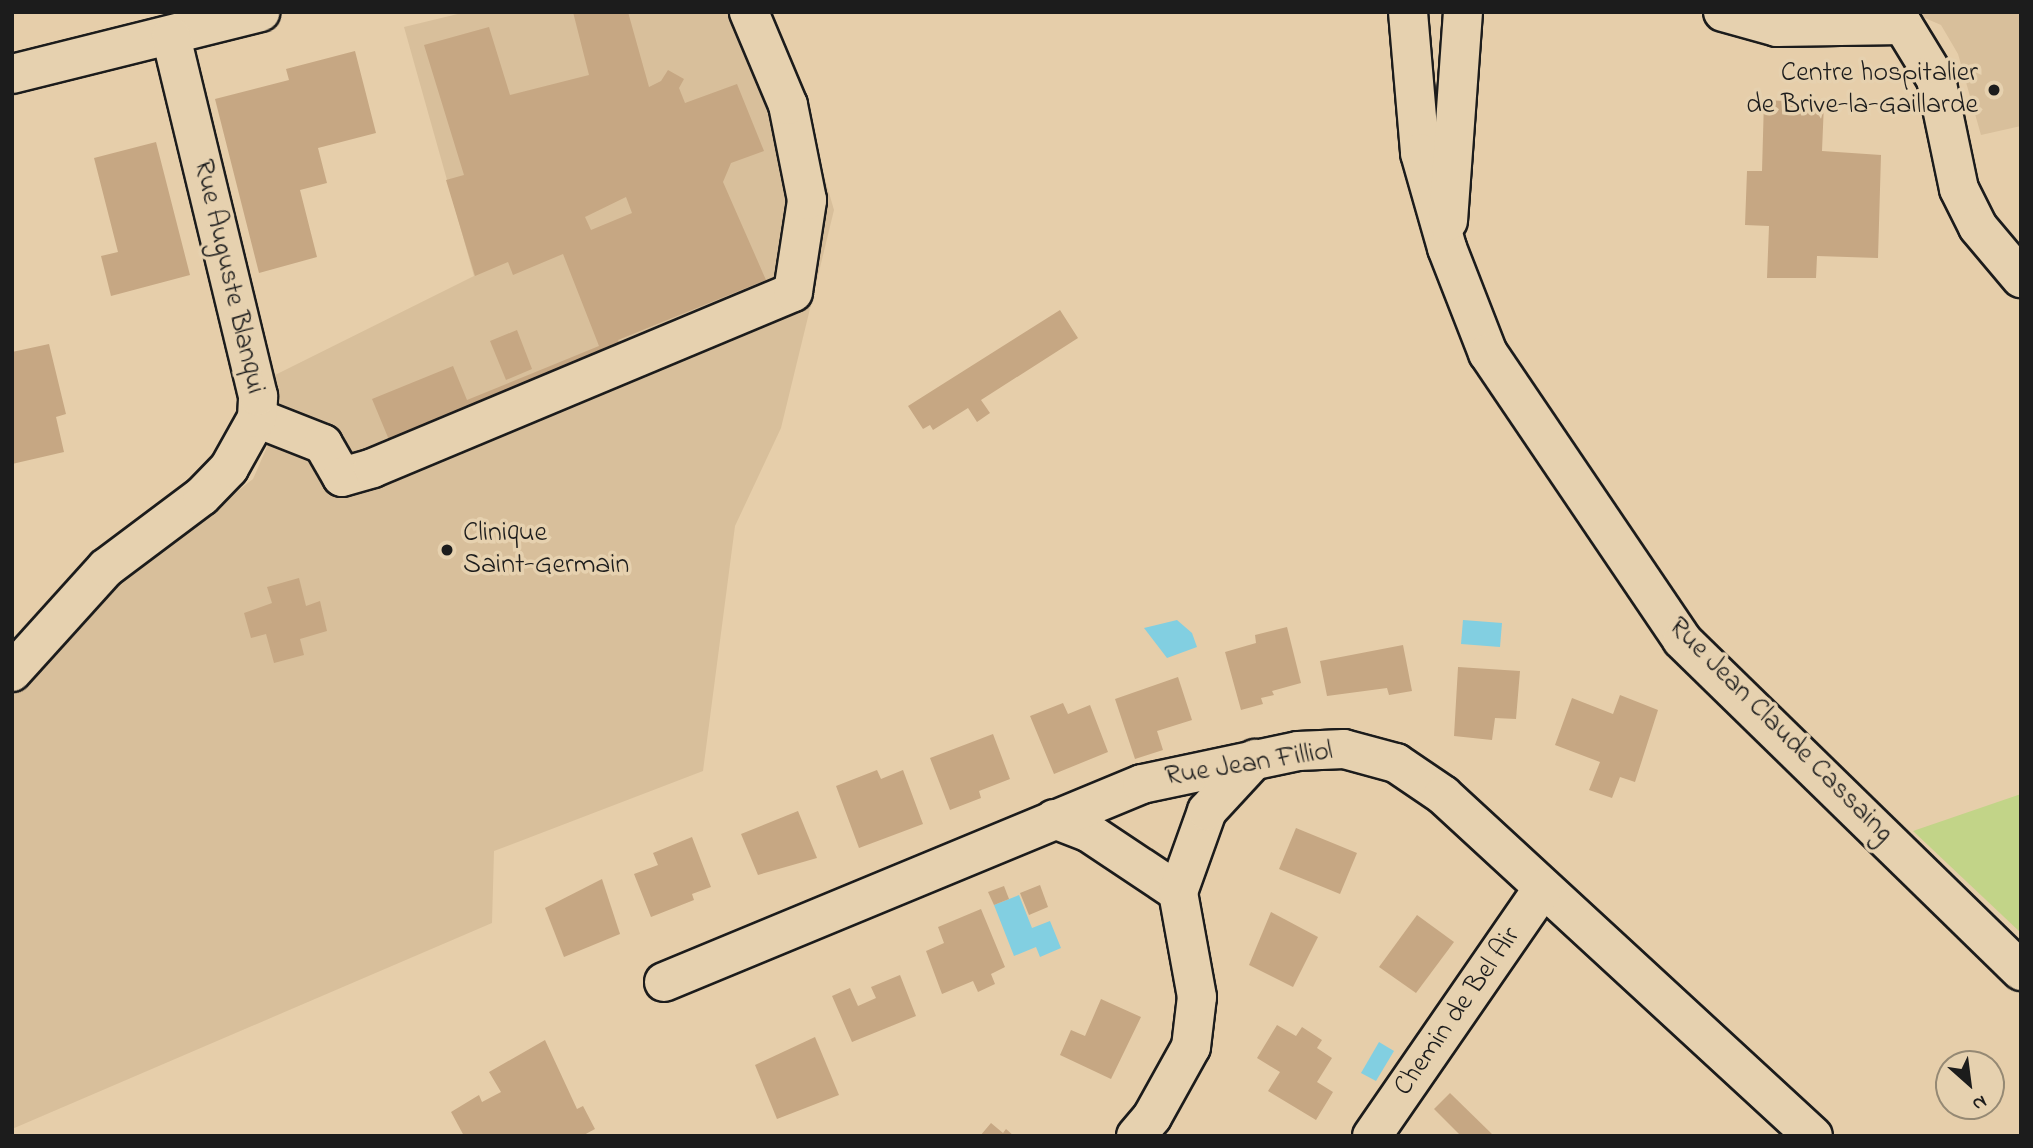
<!DOCTYPE html>
<html>
<head>
<meta charset="utf-8">
<style>
	body { margin:0 }
	#map { position:relative; width:2033px; height:1148px; overflow:hidden; background:#e6ceaa; font-family:"Indie Flower",sans-serif }
	div>[style] { position:absolute }
	.built>* { inset:0; background:#d8bf9b }
	.green>* { inset:0; background:#c2d488 }
	.water>* { inset:0; background:#82cfe1 }
	.building>* { inset:0; background:#c6a783 }
	.roads { filter:drop-shadow(2px 0 #1c1c1c) drop-shadow(-2px 0 #1c1c1c) drop-shadow(0 2px #1c1c1c) drop-shadow(0 -2px #1c1c1c) }
	.minor>* { height:38px; margin:-19px; padding:0 19px; transform-origin:19px; border-radius:19px; background:#e6d1af }
	.dots>* { width:19px; height:19px; translate:-50% -50%; box-sizing:border-box; border:4px solid #e6d1af; border-radius:50% }
	span { translate:-50% -50%; white-space:nowrap; text-align:center; line-height:1.15; -webkit-text-stroke:7px #e6d1af; paint-order:stroke }
	.poi-label { font-size:28px; color:#1c1c1c }
	.right { translate:-100% -50%; text-align:right }
	.left { translate:0 -50%; text-align:left }
	.street-label { font-size:28px; color:#1c1c1c }
	.frame { position:absolute; inset:0; border:14px solid #1c1c1c; pointer-events:none }
	.north { position:absolute; left:1935px; top:1050px; width:70px; height:70px; box-sizing:border-box; background:#e6d1af; border:2px solid #958974; border-radius:50%; rotate:152deg; font-size:19px; font-weight:700; line-height:28px; text-align:center; color:#1c1c1c }
	.north::after { content:''; display:block; margin:auto; width:24px; height:32px; background:#1c1c1c; clip-path:polygon(50% 0,100% 100%,50% 72%,0 100%) }
</style>
</head>
<body>
<div id="map">
	<div class="built">
		<i style="clip-path:polygon(466px 12px,768px 12px,801px 96px,834px 210px,781px 428px,735px 526px,703px 771px,494px 851px,492px 923px,12px 1129px,12px 697px,129px 575px,253px 479px,277px 424px,273px 376px,474px 276px,404px 27px)"></i>
		<i style="clip-path:polygon(1911px 12px,2021px 12px,2021px 126px,1981px 135px,1958px 54px,1941px 25px)"></i>
	</div>
	<div class="green">
		<i style="clip-path:polygon(2021px 794px,2021px 933px,1913px 831px)"></i>
	</div>
	<div class="water">
		<i style="clip-path:polygon(1177px 620px,1192px 633px,1197px 647px,1167px 658px,1144px 628px)"></i>
		<i style="clip-path:polygon(1463px 620px,1502px 623px,1500px 647px,1461px 644px)"></i>
		<i style="clip-path:polygon(1019px 895px,1032px 928px,1050px 921px,1061px 948px,1040px 957px,1036px 947px,1014px 956px,994px 905px)"></i>
		<i style="clip-path:polygon(1379px 1042px,1394px 1051px,1376px 1081px,1361px 1073px)"></i>
	</div>
	<div class="building">
		<i style="clip-path:polygon(evenodd,573px 12px,628px 12px,649px 87px,661px 81px,668px 70px,684px 79px,679px 88px,685px 103px,737px 84px,764px 151px,731px 163px,723px 182px,766px 280px,618px 340px,623px 352px,392px 447px,372px 399px,453px 366px,467px 400px,599px 346px,563px 254px,513px 275px,508px 262px,475px 276px,446px 180px,464px 175px,424px 45px,489px 27px,510px 95px,589px 75px,573px 12px,626px 197px,632px 213px,591px 230px,585px 217px,626px 197px)"></i>
		<i style="clip-path:polygon(355px 51px,376px 133px,318px 148px,327px 183px,300px 190px,317px 257px,259px 273px,215px 99px,289px 80px,286px 69px)"></i>
		<i style="clip-path:polygon(1764px 100px,1824px 103px,1822px 151px,1881px 155px,1878px 258px,1817px 256px,1816px 278px,1767px 278px,1769px 226px,1745px 225px,1747px 171px,1762px 171px)"></i>
		<i style="clip-path:polygon(156px 142px,190px 275px,111px 296px,101px 256px,118px 252px,94px 158px)"></i>
		<i style="clip-path:polygon(1060px 310px,1078px 338px,981px 400px,990px 413px,977px 422px,968px 408px,933px 430px,930px 425px,923px 429px,908px 406px)"></i>
		<i style="clip-path:polygon(517px 330px,532px 369px,506px 380px,490px 341px)"></i>
		<i style="clip-path:polygon(49px 344px,66px 414px,56px 417px,64px 452px,12px 464px,12px 352px)"></i>
		<i style="clip-path:polygon(299px 578px,306px 606px,320px 601px,327px 631px,300px 639px,304px 655px,274px 663px,266px 634px,251px 638px,244px 613px,272px 603px,267px 587px)"></i>
		<i style="clip-path:polygon(1287px 627px,1301px 683px,1272px 691px,1274px 695px,1261px 698px,1263px 704px,1241px 710px,1225px 652px,1256px 643px,1255px 635px)"></i>
		<i style="clip-path:polygon(1403px 645px,1412px 691px,1389px 695px,1387px 688px,1327px 696px,1320px 661px)"></i>
		<i style="clip-path:polygon(1458px 667px,1520px 671px,1516px 719px,1495px 718px,1492px 740px,1454px 736px)"></i>
		<i style="clip-path:polygon(1178px 677px,1192px 720px,1157px 731px,1163px 750px,1135px 759px,1115px 699px)"></i>
		<i style="clip-path:polygon(1620px 695px,1658px 710px,1635px 782px,1620px 777px,1612px 798px,1589px 790px,1600px 762px,1555px 745px,1572px 698px,1613px 714px)"></i>
		<i style="clip-path:polygon(1063px 703px,1068px 714px,1090px 705px,1108px 752px,1054px 774px,1030px 716px)"></i>
		<i style="clip-path:polygon(993px 734px,1010px 779px,979px 791px,981px 798px,950px 810px,930px 758px)"></i>
		<i style="clip-path:polygon(877px 770px,881px 779px,903px 770px,923px 824px,859px 848px,836px 786px)"></i>
		<i style="clip-path:polygon(798px 811px,817px 858px,758px 875px,741px 834px)"></i>
		<i style="clip-path:polygon(1296px 828px,1357px 853px,1340px 894px,1279px 869px)"></i>
		<i style="clip-path:polygon(692px 837px,711px 887px,692px 894px,694px 900px,651px 917px,634px 874px,658px 865px,653px 853px)"></i>
		<i style="clip-path:polygon(602px 879px,620px 934px,564px 957px,545px 908px)"></i>
		<i style="clip-path:polygon(1040px 885px,1048px 907px,1029px 915px,1020px 893px)"></i>
		<i style="clip-path:polygon(1004px 886px,1009px 899px,994px 905px,988px 892px)"></i>
		<i style="clip-path:polygon(981px 909px,1005px 967px,991px 974px,995px 984px,978px 992px,973px 981px,942px 994px,926px 951px,944px 943px,938px 927px)"></i>
		<i style="clip-path:polygon(1271px 912px,1318px 937px,1293px 987px,1249px 965px)"></i>
		<i style="clip-path:polygon(1417px 915px,1454px 942px,1416px 993px,1379px 967px)"></i>
		<i style="clip-path:polygon(900px 975px,916px 1016px,852px 1042px,832px 996px,850px 988px,858px 1006px,876px 998px,871px 987px)"></i>
		<i style="clip-path:polygon(1101px 999px,1141px 1017px,1111px 1079px,1060px 1055px,1071px 1030px,1085px 1036px)"></i>
		<i style="clip-path:polygon(1277px 1025px,1296px 1036px,1302px 1027px,1322px 1040px,1317px 1048px,1332px 1058px,1317px 1082px,1333px 1092px,1316px 1120px,1268px 1091px,1280px 1072px,1257px 1058px)"></i>
		<i style="clip-path:polygon(815px 1037px,839px 1095px,777px 1119px,755px 1065px)"></i>
		<i style="clip-path:polygon(545px 1040px,577px 1109px,583px 1106px,595px 1129px,582px 1136px,464px 1136px,451px 1112px,479px 1095px,482px 1102px,501px 1092px,489px 1072px)"></i>
		<i style="clip-path:polygon(1450px 1093px,1494px 1136px,1461px 1136px,1434px 1109px)"></i>
		<i style="clip-path:polygon(991px 1123px,1003px 1133px,1006px 1129px,1014px 1136px,980px 1136px)"></i>
	</div>
	<div class="roads">
		<div class="minor">
			<i style="left:1408px;top:12px;width:142px;rotate:85.1deg"></i>
			<i style="left:1420px;top:153px;width:99px;rotate:74.1deg"></i>
			<i style="left:1447px;top:248px;width:113px;rotate:68.7deg"></i>
			<i style="left:1488px;top:353px;width:346px;rotate:55.9deg"></i>
			<i style="left:1682px;top:640px;width:474px;rotate:44.3deg"></i>
			<i style="left:1723px;top:12px;width:56px;rotate:15.5deg"></i>
			<i style="left:1777px;top:27px;width:126px;rotate:-0.9deg"></i>
			<i style="left:1903px;top:25px;width:63px;rotate:58.6deg"></i>
			<i style="left:1936px;top:79px;width:112px;rotate:78.2deg"></i>
			<i style="left:1959px;top:189px;width:42px;rotate:63.4deg"></i>
			<i style="left:1978px;top:227px;width:67px;rotate:49.9deg"></i>
			<i style="left:12px;top:74px;width:256px;rotate:-14deg"></i>
			<i style="left:1448px;top:221px;width:210px;rotate:-85.9deg"></i>
			<i style="left:257px;top:418px;width:71px;rotate:21.5deg"></i>
			<i style="left:323px;top:444px;width:38px;rotate:60deg"></i>
			<i style="left:342px;top:477px;width:32px;rotate:-16deg"></i>
			<i style="left:373px;top:468px;width:455px;rotate:-22.7deg"></i>
			<i style="left:793px;top:292px;width:93px;rotate:-81.3deg"></i>
			<i style="left:807px;top:200px;width:97px;rotate:-101.3deg"></i>
			<i style="left:788px;top:105px;width:101px;rotate:-112.8deg"></i>
			<i style="left:12px;top:672px;width:140px;rotate:-47.9deg"></i>
			<i style="left:106px;top:568px;width:120px;rotate:-36.9deg"></i>
			<i style="left:202px;top:496px;width:39px;rotate:-46deg"></i>
			<i style="left:229px;top:468px;width:57px;rotate:-60.8deg"></i>
			<i style="left:257px;top:418px;width:22px;rotate:-87deg"></i>
			<i style="left:258px;top:396px;width:370px;rotate:-103.6deg"></i>
			<i style="left:1054px;top:819px;width:36px;rotate:21deg"></i>
			<i style="left:1088px;top:832px;width:108px;rotate:33.7deg"></i>
			<i style="left:664px;top:982px;width:517px;rotate:-22.5deg"></i>
			<i style="left:1142px;top:784px;width:159px;rotate:-11.9deg"></i>
			<i style="left:1298px;top:751px;width:46px;rotate:-2.5deg"></i>
			<i style="left:1344px;top:749px;width:54px;rotate:15.1deg"></i>
			<i style="left:1396px;top:763px;width:57px;rotate:34.2deg"></i>
			<i style="left:1443px;top:795px;width:503px;rotate:42.66deg"></i>
			<i style="left:1136px;top:1136px;width:25px;rotate:-50deg"></i>
			<i style="left:1152px;top:1117px;width:80px;rotate:-60.9deg"></i>
			<i style="left:1191px;top:1047px;width:50px;rotate:-83.2deg"></i>
			<i style="left:1197px;top:997px;width:107px;rotate:-100.3deg"></i>
			<i style="left:1178px;top:892px;width:86px;rotate:-70.3deg"></i>
			<i style="left:1207px;top:811px;width:71px;rotate:-47.3deg"></i>
			<i style="left:1372px;top:1136px;width:301px;rotate:-55.4deg"></i>
		</div>
	</div>
	<div class="dots">
		<i style="left:1994px;top:90px;background:#1c1c1c"></i>
		<i style="left:447px;top:550px;background:#1c1c1c"></i>
	</div>
	<div class="poi-label">
		<span class="right" style="left:1978px;top:90px">Centre hospitalier<br>de Brive-la-Gaillarde</span>
		<span class="left" style="left:463px;top:550px">Clinique<br>Saint-Germain</span>
	</div>
	<div class="street-label">
		<span style="left:228px;top:277px;rotate:77deg">Rue Auguste Blanqui</span>
		<span style="left:1780px;top:731px;rotate:45deg">Rue Jean Claude Cassaing</span>
		<span style="left:1249px;top:765px;rotate:-9deg">Rue Jean Filliol</span>
		<span style="left:1458px;top:1012px;rotate:-55deg">Chemin de Bel Air</span>
	</div>
	<div class="frame"></div>
	<div class="north">N</div>
</div>
</body>
</html>
